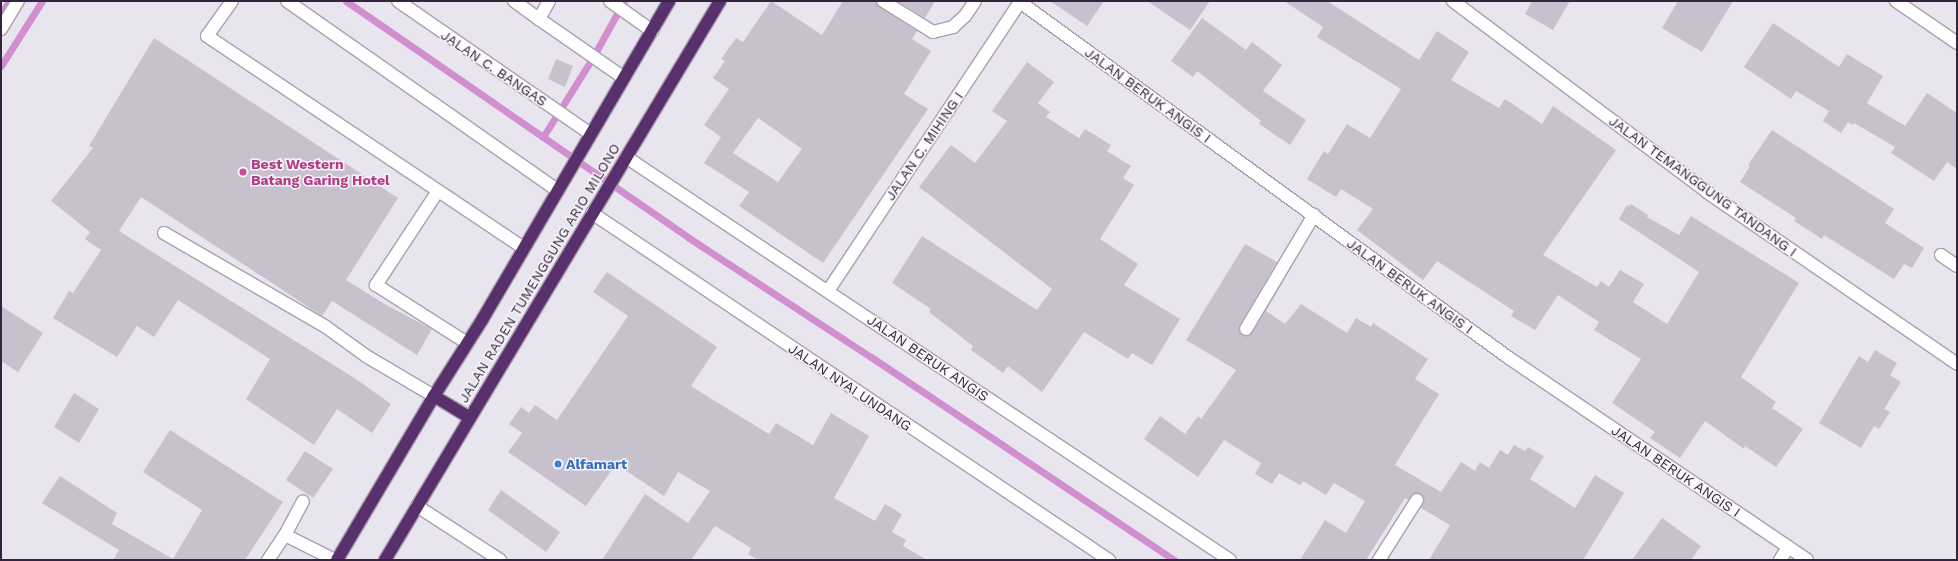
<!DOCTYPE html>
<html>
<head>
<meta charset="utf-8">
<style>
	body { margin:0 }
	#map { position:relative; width:1958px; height:561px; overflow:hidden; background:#e9e5ee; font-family:"Work Sans",sans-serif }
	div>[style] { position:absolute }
	.stream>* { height:7px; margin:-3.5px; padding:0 3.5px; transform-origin:3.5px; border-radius:3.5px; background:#d18fcf }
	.building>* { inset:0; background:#c7c1ce }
	.roads { filter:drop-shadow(1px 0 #a8a0af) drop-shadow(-1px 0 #a8a0af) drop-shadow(0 1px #a8a0af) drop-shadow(0 -1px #a8a0af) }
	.minor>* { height:12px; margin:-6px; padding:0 6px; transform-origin:6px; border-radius:6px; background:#fff }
	.highway>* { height:12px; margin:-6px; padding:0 6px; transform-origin:6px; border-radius:6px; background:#58306b }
	.dots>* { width:11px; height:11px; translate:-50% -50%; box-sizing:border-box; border:2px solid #f7f5fa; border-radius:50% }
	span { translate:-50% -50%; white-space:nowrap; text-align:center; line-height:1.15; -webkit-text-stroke:3px #f7f5fa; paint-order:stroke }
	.street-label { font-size:14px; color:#35243f }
	.hotel-label { font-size:14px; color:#b23c85; font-weight:700 }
	.left { translate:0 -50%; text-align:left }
	.shop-label { font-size:14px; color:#366cbe; font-weight:700 }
	.frame { position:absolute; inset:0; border:2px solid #35243f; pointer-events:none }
</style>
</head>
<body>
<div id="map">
	<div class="stream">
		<i style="left:346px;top:1px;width:417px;rotate:34.6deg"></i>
		<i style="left:689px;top:238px;width:217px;rotate:33.2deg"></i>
		<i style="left:871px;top:357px;width:365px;rotate:33.8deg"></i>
		<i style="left:1px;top:14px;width:15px;rotate:-58deg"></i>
		<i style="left:1px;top:66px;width:77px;rotate:-57.8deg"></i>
		<i style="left:543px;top:137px;width:94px;rotate:-58deg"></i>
		<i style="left:593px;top:57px;width:64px;rotate:-61deg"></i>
	</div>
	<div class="building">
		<i style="clip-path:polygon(evenodd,771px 1px,822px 35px,843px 1px,876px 1px,879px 7px,917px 31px,912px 39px,931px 51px,904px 94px,928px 109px,823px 263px,739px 206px,749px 192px,704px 163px,721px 137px,704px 125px,729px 89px,713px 78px,725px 61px,721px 59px,736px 38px,743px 42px,771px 1px,758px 118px,802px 149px,778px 182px,733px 153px,758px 118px)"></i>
		<i style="clip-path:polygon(897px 1px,935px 1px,925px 18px)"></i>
		<i style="clip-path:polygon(1050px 1px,1104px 1px,1087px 26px)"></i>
		<i style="clip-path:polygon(1147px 1px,1210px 1px,1190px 30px)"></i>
		<i style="clip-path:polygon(1284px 1px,1327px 1px,1419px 60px,1437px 31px,1469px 52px,1451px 80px,1499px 108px,1505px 99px,1542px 124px,1553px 106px,1616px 150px,1543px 255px,1597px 287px,1601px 281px,1609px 287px,1620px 270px,1644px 284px,1633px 302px,1667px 324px,1699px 272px,1619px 219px,1627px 205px,1629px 206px,1631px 204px,1648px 215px,1647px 217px,1679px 235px,1691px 216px,1799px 283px,1741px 377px,1776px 402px,1772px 408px,1803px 429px,1776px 467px,1745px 446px,1744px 449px,1705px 421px,1680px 458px,1650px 438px,1655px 432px,1612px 403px,1641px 359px,1594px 330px,1599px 322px,1558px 295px,1535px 330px,1511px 316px,1514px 311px,1437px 261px,1423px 280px,1357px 230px,1373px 209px,1341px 189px,1336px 197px,1307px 179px,1324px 151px,1328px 154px,1347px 124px,1370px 138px,1401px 89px,1317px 37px,1323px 27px)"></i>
		<i style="clip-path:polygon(1532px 1px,1570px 1px,1553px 30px,1525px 14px)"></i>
		<i style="clip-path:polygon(1678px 1px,1733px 1px,1702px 52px,1662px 28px)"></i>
		<i style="clip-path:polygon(1202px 18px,1246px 50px,1252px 42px,1282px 65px,1263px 91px,1306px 120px,1290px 145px,1259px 124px,1261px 121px,1197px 71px,1193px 77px,1171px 61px)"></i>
		<i style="clip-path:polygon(1773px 23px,1839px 67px,1847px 54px,1883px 76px,1867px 103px,1905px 126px,1927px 93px,1957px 113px,1957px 169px,1947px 162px,1934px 181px,1891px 153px,1895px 147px,1854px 123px,1853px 125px,1848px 122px,1841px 133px,1823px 121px,1829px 111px,1796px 91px,1791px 99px,1744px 67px)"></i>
		<i style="clip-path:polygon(154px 38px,398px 198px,346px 280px,388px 306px,432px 329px,417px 355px,332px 301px,322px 316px,141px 197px,119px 231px,356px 379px,391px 404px,372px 433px,337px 409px,314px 445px,246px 399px,270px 359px,178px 300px,154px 337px,137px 326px,117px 357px,53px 318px,69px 291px,73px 293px,101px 250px,85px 239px,90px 232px,51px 201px,93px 148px,89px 146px)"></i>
		<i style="clip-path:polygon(556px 59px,573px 66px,565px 87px,548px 79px)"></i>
		<i style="clip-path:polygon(1027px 62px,1054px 82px,1038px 103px,1050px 112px,1046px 117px,1079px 138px,1085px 129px,1111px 145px,1107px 151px,1131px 166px,1123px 178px,1134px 185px,1100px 239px,1138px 264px,1124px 285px,1180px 319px,1152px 365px,1132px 353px,1128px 359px,1084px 332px,1042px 392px,1008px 366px,1003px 373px,971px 350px,973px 346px,929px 312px,931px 309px,892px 283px,922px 236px,1037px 310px,1052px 289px,919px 187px,951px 145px,975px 163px,1007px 121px,992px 111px)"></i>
		<i style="clip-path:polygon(1772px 130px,1894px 209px,1885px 223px,1924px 248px,1912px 268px,1904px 264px,1894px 279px,1824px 235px,1822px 239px,1794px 221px,1796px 218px,1740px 182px,1750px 166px,1748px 165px)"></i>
		<i style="clip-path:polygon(1245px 244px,1277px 262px,1240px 325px,1239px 329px,1242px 335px,1246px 336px,1252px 333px,1290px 270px,1266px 311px,1285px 324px,1301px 304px,1347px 333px,1356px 318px,1371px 327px,1373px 323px,1428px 359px,1415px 379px,1439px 394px,1395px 465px,1441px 492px,1461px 462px,1475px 471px,1480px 462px,1489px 468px,1500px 450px,1508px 455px,1514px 445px,1525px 451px,1528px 447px,1544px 456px,1530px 479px,1575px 508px,1595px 475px,1624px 493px,1583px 560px,1429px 560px,1450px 525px,1421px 508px,1424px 501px,1424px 497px,1417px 493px,1413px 494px,1408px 500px,1405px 498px,1366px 560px,1300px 560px,1325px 520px,1346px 533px,1365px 501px,1334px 483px,1326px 495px,1303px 481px,1300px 485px,1279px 473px,1272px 484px,1255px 474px,1261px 463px,1224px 440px,1198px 477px,1144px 439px,1160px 416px,1185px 434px,1198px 416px,1201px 419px,1236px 370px,1186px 340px)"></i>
		<i style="clip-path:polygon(607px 272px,717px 347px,691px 386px,710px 398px,769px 434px,776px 423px,813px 445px,831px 413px,869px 436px,834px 498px,875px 521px,885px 504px,902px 514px,892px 532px,906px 540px,903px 546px,927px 560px,758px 560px,748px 554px,751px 548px,715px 526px,691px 560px,602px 560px,645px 494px,688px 523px,710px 491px,678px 472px,664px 496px,616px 464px,586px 506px,508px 452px,522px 433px,509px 424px,521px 407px,529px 413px,535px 405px,557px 420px,628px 316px,593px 292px)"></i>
		<i style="clip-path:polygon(1px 306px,43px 333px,18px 372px,1px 361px)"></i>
		<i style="clip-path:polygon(1875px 350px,1897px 363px,1890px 375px,1901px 382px,1884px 409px,1890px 412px,1879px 429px,1874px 426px,1861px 448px,1819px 423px,1859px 356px,1868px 362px)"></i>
		<i style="clip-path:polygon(74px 393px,99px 409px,79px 443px,54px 427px)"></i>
		<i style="clip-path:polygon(170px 430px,283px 502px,245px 560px,113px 560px,119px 550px,42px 503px,60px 476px,117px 513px,112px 524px,173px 559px,202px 510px,143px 472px)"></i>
		<i style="clip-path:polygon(305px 451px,333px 469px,313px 498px,286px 480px)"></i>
		<i style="clip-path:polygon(501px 490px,560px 532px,546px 552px,488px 510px)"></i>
		<i style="clip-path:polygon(1662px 518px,1701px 546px,1691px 560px,1632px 560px)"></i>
	</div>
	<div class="roads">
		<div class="minor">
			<i style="left:232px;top:1px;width:43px;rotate:125.5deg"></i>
			<i style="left:207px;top:36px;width:381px;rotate:33.8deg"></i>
			<i style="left:287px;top:1px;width:330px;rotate:35deg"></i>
			<i style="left:398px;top:1px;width:234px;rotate:34.6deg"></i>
			<i style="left:514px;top:1px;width:31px;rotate:36deg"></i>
			<i style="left:549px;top:1px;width:21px;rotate:119deg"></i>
			<i style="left:539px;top:19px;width:103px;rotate:34.8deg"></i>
			<i style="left:610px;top:1px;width:52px;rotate:35.5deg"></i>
			<i style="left:883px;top:1px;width:59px;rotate:31.8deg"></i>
			<i style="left:933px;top:32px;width:21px;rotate:-14deg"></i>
			<i style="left:953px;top:27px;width:16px;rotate:-43deg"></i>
			<i style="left:965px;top:16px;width:18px;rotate:-56deg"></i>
			<i style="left:1453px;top:1px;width:318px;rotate:36.9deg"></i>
			<i style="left:1707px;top:192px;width:303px;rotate:34.5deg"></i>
			<i style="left:1896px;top:1px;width:74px;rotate:34.5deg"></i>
			<i style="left:1020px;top:2px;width:605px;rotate:36.06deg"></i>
			<i style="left:1509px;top:358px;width:360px;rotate:34.1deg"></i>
			<i style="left:1px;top:29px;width:33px;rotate:-59deg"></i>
			<i style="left:626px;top:157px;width:726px;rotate:33.71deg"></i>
			<i style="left:438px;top:191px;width:113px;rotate:123.4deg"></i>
			<i style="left:376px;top:285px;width:108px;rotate:32.5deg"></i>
			<i style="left:592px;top:213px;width:623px;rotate:33.87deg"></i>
			<i style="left:164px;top:233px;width:187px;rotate:30.1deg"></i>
			<i style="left:326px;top:327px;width:49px;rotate:35.9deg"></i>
			<i style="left:366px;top:356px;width:79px;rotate:30.5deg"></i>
			<i style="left:1941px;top:255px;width:19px;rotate:35deg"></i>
			<i style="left:828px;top:291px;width:348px;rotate:-56.4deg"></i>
			<i style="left:1246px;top:329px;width:133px;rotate:-59.2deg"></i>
			<i style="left:417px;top:506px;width:99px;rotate:33deg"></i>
			<i style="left:285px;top:535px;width:38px;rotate:-62deg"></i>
			<i style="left:268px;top:560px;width:30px;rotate:-56deg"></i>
			<i style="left:285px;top:535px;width:56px;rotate:26.6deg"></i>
			<i style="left:1379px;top:560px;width:71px;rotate:-57.7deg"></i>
			<i style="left:1780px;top:560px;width:15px;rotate:-58deg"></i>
		</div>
		<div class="highway">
			<i style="left:434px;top:396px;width:42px;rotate:31.4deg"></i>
			<i style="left:337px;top:560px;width:191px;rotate:-59.4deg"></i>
			<i style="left:434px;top:396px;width:90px;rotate:-57.7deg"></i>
			<i style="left:482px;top:320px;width:370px;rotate:-59.6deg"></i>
			<i style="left:385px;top:560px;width:652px;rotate:-59.07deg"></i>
		</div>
	</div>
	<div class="dots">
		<i style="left:243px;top:172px;background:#d1479c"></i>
		<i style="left:558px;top:464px;background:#3f7fe0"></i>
	</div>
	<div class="street-label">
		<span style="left:494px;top:68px;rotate:34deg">JALAN C. BANGAS</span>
		<span style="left:1148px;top:95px;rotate:36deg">JALAN BERUK ANGIS I</span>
		<span style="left:924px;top:146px;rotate:-56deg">JALAN C. MIHING I</span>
		<span style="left:1703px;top:186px;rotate:36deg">JALAN TEMANGGUNG TANDANG I</span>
		<span style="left:539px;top:273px;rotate:-59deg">JALAN RADEN TUMENGGUNG ARIO MILONO</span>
		<span style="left:1410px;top:286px;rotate:36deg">JALAN BERUK ANGIS I</span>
		<span style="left:928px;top:358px;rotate:34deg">JALAN BERUK ANGIS</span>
		<span style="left:850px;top:387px;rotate:34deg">JALAN NYAI UNDANG</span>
		<span style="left:1676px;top:471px;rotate:34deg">JALAN BERUK ANGIS I</span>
	</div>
	<div class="hotel-label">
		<span class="left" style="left:251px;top:172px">Best Western<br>Batang Garing Hotel</span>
	</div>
	<div class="shop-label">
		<span class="left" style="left:566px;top:464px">Alfamart</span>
	</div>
	<div class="frame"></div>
</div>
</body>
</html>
